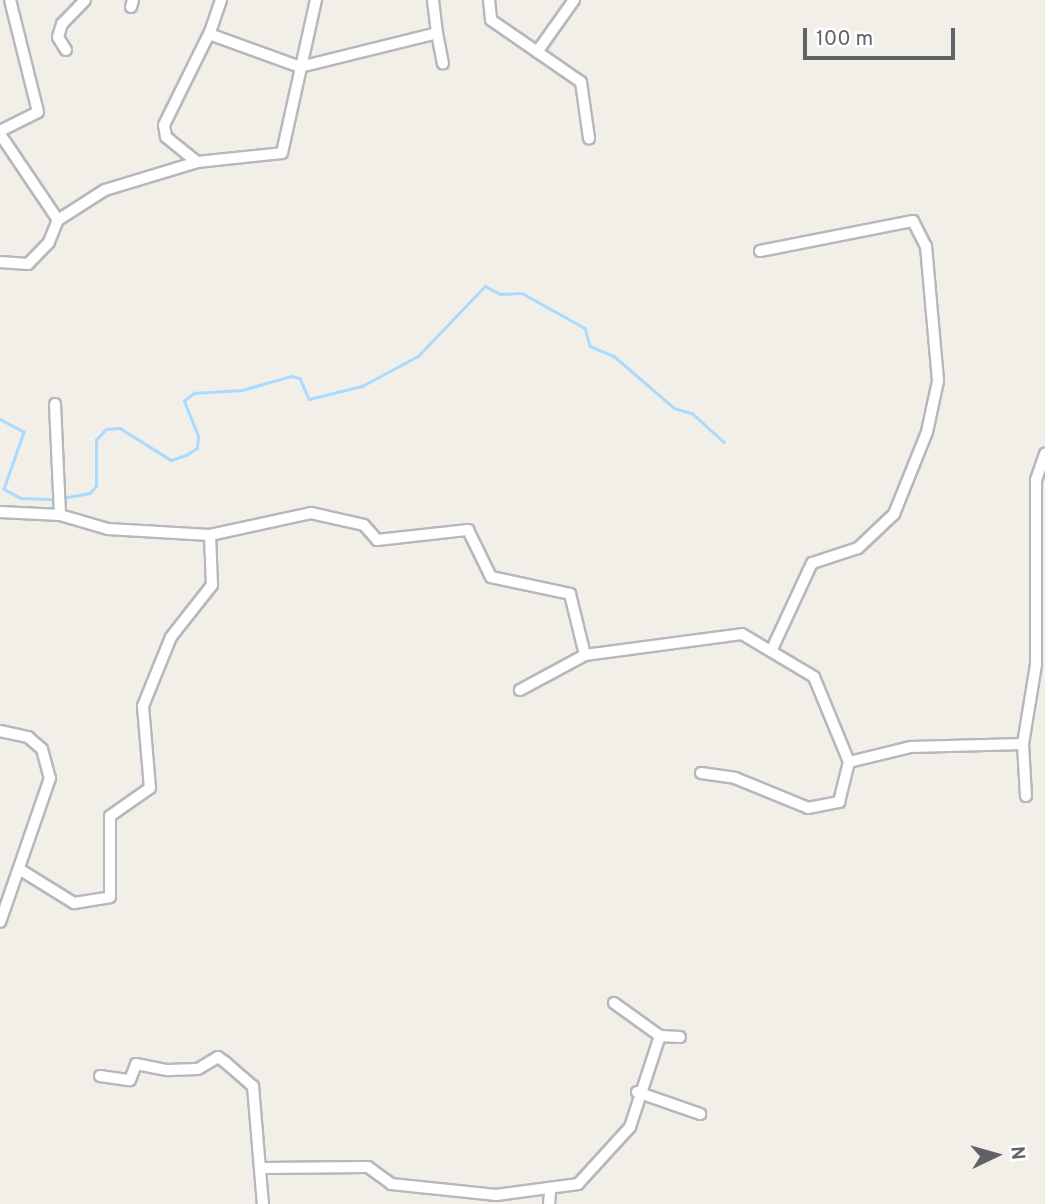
<!DOCTYPE html>
<html>
<head>
<meta charset="utf-8">
<style>
	body { margin:0 }
	#map { position:relative; width:1045px; height:1204px; overflow:hidden; background:#f1efe8; font-family:Overpass,sans-serif }
	div>[style] { position:absolute }
	.stream>* { height:2.5px; margin:-1.25px; padding:0 1.25px; transform-origin:1.25px; border-radius:1.25px; background:#aadaff }
	.roads { filter:drop-shadow(2px 0 #b5b8bc) drop-shadow(-2px 0 #b5b8bc) drop-shadow(0 2px #b5b8bc) drop-shadow(0 -2px #b5b8bc) }
	.minor>* { height:10px; margin:-5px; padding:0 5px; transform-origin:5px; border-radius:5px; background:#fff }
	span { translate:-50% -50%; white-space:nowrap; text-align:center; line-height:1.15; -webkit-text-stroke:7px #fff; paint-order:stroke }
	.north { position:absolute; left:961px; top:1120px; width:70px; height:70px; -webkit-text-stroke:5px #fff; paint-order:stroke; rotate:85deg; font-size:19px; font-weight:700; line-height:28px; text-align:center; color:#5f6368 }
	.north::after { content:''; display:block; margin:auto; width:24px; height:32px; background:#5f6368; clip-path:polygon(50% 0,100% 100%,50% 72%,0 100%) }
	.scale { position:absolute; left:803px; top:28px; width:152px; height:32px; box-sizing:border-box; border:4px solid #5f6368; border-top:0; padding-left:9px; font-size:21px; line-height:24px; white-space:nowrap; color:#5f6368; -webkit-text-stroke:5px #fff; paint-order:stroke }
</style>
</head>
<body>
<div id="map">
	<div class="stream">
		<i style="left:0;top:419px;width:27px;rotate:28deg"></i>
		<i style="left:24px;top:432px;width:60px;rotate:109.3deg"></i>
		<i style="left:4px;top:489px;width:19px;rotate:28deg"></i>
		<i style="left:21px;top:498px;width:34px;rotate:2deg"></i>
		<i style="left:62px;top:498px;width:28px;rotate:-10deg"></i>
		<i style="left:90px;top:493px;width:9px;rotate:-49deg"></i>
		<i style="left:96px;top:486px;width:46px;rotate:-90deg"></i>
		<i style="left:96px;top:440px;width:15px;rotate:-48deg"></i>
		<i style="left:106px;top:429px;width:14px;rotate:-4deg"></i>
		<i style="left:120px;top:428px;width:60px;rotate:32.1deg"></i>
		<i style="left:171px;top:460px;width:16px;rotate:-18deg"></i>
		<i style="left:186px;top:455px;width:13px;rotate:-32deg"></i>
		<i style="left:197px;top:448px;width:12px;rotate:-85deg"></i>
		<i style="left:198px;top:436px;width:38px;rotate:-112deg"></i>
		<i style="left:184px;top:401px;width:13px;rotate:-39deg"></i>
		<i style="left:194px;top:393px;width:48px;rotate:-3.6deg"></i>
		<i style="left:242px;top:390px;width:51px;rotate:-15.9deg"></i>
		<i style="left:291px;top:376px;width:9px;rotate:13deg"></i>
		<i style="left:300px;top:378px;width:23px;rotate:67deg"></i>
		<i style="left:309px;top:399px;width:55px;rotate:-13.8deg"></i>
		<i style="left:362px;top:386px;width:64px;rotate:-28.2deg"></i>
		<i style="left:418px;top:356px;width:97px;rotate:-46.3deg"></i>
		<i style="left:485px;top:286px;width:18px;rotate:27deg"></i>
		<i style="left:501px;top:294px;width:21px;rotate:-3deg"></i>
		<i style="left:522px;top:293px;width:72px;rotate:29.1deg"></i>
		<i style="left:585px;top:328px;width:19px;rotate:74deg"></i>
		<i style="left:590px;top:346px;width:26px;rotate:23deg"></i>
		<i style="left:614px;top:356px;width:79px;rotate:40.9deg"></i>
		<i style="left:674px;top:408px;width:19px;rotate:16deg"></i>
		<i style="left:692px;top:413px;width:43px;rotate:42.2deg"></i>
	</div>
	<div class="roads">
		<div class="minor">
			<i style="left:221px;top:0;width:36px;rotate:109deg"></i>
			<i style="left:209px;top:34px;width:97px;rotate:19.9deg"></i>
			<i style="left:300px;top:67px;width:141px;rotate:-13.9deg"></i>
			<i style="left:437px;top:33px;width:33px;rotate:-97deg"></i>
			<i style="left:489px;top:0;width:20px;rotate:84deg"></i>
			<i style="left:491px;top:20px;width:109px;rotate:34.6deg"></i>
			<i style="left:581px;top:82px;width:57px;rotate:81.9deg"></i>
			<i style="left:131px;top:7px;width:7px;rotate:-74deg"></i>
			<i style="left:437px;top:33px;width:31px;rotate:79deg"></i>
			<i style="left:66px;top:50px;width:15px;rotate:-122deg"></i>
			<i style="left:58px;top:37px;width:14px;rotate:-73deg"></i>
			<i style="left:62px;top:24px;width:33px;rotate:-46deg"></i>
			<i style="left:537px;top:52px;width:64px;rotate:-54.6deg"></i>
			<i style="left:0;top:131px;width:42px;rotate:-26.6deg"></i>
			<i style="left:38px;top:112px;width:115px;rotate:-104deg"></i>
			<i style="left:0;top:134px;width:104px;rotate:56deg"></i>
			<i style="left:197px;top:162px;width:40px;rotate:-141deg"></i>
			<i style="left:166px;top:137px;width:12px;rotate:-99deg"></i>
			<i style="left:164px;top:125px;width:102px;rotate:-63.7deg"></i>
			<i style="left:760px;top:251px;width:156px;rotate:-11.1deg"></i>
			<i style="left:913px;top:221px;width:28px;rotate:63deg"></i>
			<i style="left:926px;top:246px;width:136px;rotate:84.9deg"></i>
			<i style="left:938px;top:381px;width:52px;rotate:102.2deg"></i>
			<i style="left:927px;top:432px;width:88px;rotate:111.9deg"></i>
			<i style="left:894px;top:514px;width:50px;rotate:136.6deg"></i>
			<i style="left:858px;top:548px;width:48px;rotate:161.9deg"></i>
			<i style="left:812px;top:563px;width:95px;rotate:114.9deg"></i>
			<i style="left:0;top:262px;width:28px;rotate:4deg"></i>
			<i style="left:28px;top:264px;width:30px;rotate:-46deg"></i>
			<i style="left:49px;top:242px;width:24px;rotate:-68deg"></i>
			<i style="left:58px;top:220px;width:56px;rotate:-32.6deg"></i>
			<i style="left:105px;top:190px;width:96px;rotate:-16.9deg"></i>
			<i style="left:197px;top:162px;width:85px;rotate:-6deg"></i>
			<i style="left:282px;top:153px;width:157px;rotate:-77.5deg"></i>
			<i style="left:55px;top:404px;width:111px;rotate:87.4deg"></i>
			<i style="left:0;top:512px;width:60px;rotate:2.9deg"></i>
			<i style="left:60px;top:515px;width:50px;rotate:16.3deg"></i>
			<i style="left:108px;top:529px;width:102px;rotate:3.4deg"></i>
			<i style="left:210px;top:535px;width:103px;rotate:-12.3deg"></i>
			<i style="left:311px;top:513px;width:54px;rotate:12.8deg"></i>
			<i style="left:364px;top:525px;width:20px;rotate:49deg"></i>
			<i style="left:377px;top:540px;width:92px;rotate:-6.3deg"></i>
			<i style="left:468px;top:530px;width:52px;rotate:63.9deg"></i>
			<i style="left:491px;top:577px;width:81px;rotate:12.1deg"></i>
			<i style="left:570px;top:594px;width:63px;rotate:76.2deg"></i>
			<i style="left:585px;top:655px;width:74px;rotate:151.7deg"></i>
			<i style="left:585px;top:655px;width:158px;rotate:-7.6deg"></i>
			<i style="left:742px;top:634px;width:84px;rotate:30.8deg"></i>
			<i style="left:814px;top:677px;width:92px;rotate:67.6deg"></i>
			<i style="left:849px;top:762px;width:64px;rotate:-13.6deg"></i>
			<i style="left:911px;top:747px;width:112px;rotate:-1.5deg"></i>
			<i style="left:1023px;top:744px;width:80px;rotate:-80.7deg"></i>
			<i style="left:1036px;top:665px;width:185px;rotate:-90deg"></i>
			<i style="left:1036px;top:480px;width:28px;rotate:-71deg"></i>
			<i style="left:0;top:731px;width:29px;rotate:12deg"></i>
			<i style="left:28px;top:737px;width:18px;rotate:41deg"></i>
			<i style="left:42px;top:749px;width:30px;rotate:75deg"></i>
			<i style="left:50px;top:778px;width:152px;rotate:109.1deg"></i>
			<i style="left:1023px;top:744px;width:52px;rotate:86.7deg"></i>
			<i style="left:701px;top:773px;width:34px;rotate:8deg"></i>
			<i style="left:735px;top:778px;width:79px;rotate:22.3deg"></i>
			<i style="left:808px;top:808px;width:32px;rotate:-11deg"></i>
			<i style="left:839px;top:802px;width:41px;rotate:-76deg"></i>
			<i style="left:19px;top:869px;width:65px;rotate:31.7deg"></i>
			<i style="left:74px;top:903px;width:36px;rotate:-9deg"></i>
			<i style="left:110px;top:897px;width:81px;rotate:-90deg"></i>
			<i style="left:110px;top:816px;width:49px;rotate:-35deg"></i>
			<i style="left:150px;top:788px;width:82px;rotate:-94.9deg"></i>
			<i style="left:143px;top:706px;width:74px;rotate:-67.9deg"></i>
			<i style="left:171px;top:637px;width:66px;rotate:-51.7deg"></i>
			<i style="left:212px;top:585px;width:50px;rotate:-92.3deg"></i>
			<i style="left:614px;top:1003px;width:57px;rotate:35.7deg"></i>
			<i style="left:100px;top:1076px;width:30px;rotate:8deg"></i>
			<i style="left:130px;top:1080px;width:17px;rotate:-69deg"></i>
			<i style="left:136px;top:1064px;width:33px;rotate:11deg"></i>
			<i style="left:168px;top:1070px;width:30px;rotate:-2deg"></i>
			<i style="left:198px;top:1069px;width:23px;rotate:-31deg"></i>
			<i style="left:218px;top:1057px;width:9px;rotate:36deg"></i>
			<i style="left:225px;top:1062px;width:37px;rotate:41deg"></i>
			<i style="left:253px;top:1086px;width:118px;rotate:85.2deg"></i>
			<i style="left:637px;top:1092px;width:67px;rotate:19.2deg"></i>
			<i style="left:263px;top:1168px;width:105px;rotate:-0.5deg"></i>
			<i style="left:368px;top:1167px;width:29px;rotate:36deg"></i>
			<i style="left:391px;top:1184px;width:106px;rotate:6deg"></i>
			<i style="left:496px;top:1195px;width:83px;rotate:-7.6deg"></i>
			<i style="left:578px;top:1184px;width:77px;rotate:-47.6deg"></i>
			<i style="left:630px;top:1127px;width:96px;rotate:-71.8deg"></i>
			<i style="left:660px;top:1036px;width:20px;rotate:3deg"></i>
			<i style="left:549px;top:1204px;width:12px;rotate:-85deg"></i>
		</div>
	</div>
	<div class="north">N</div>
	<div class="scale">100 m</div>
</div>
</body>
</html>
